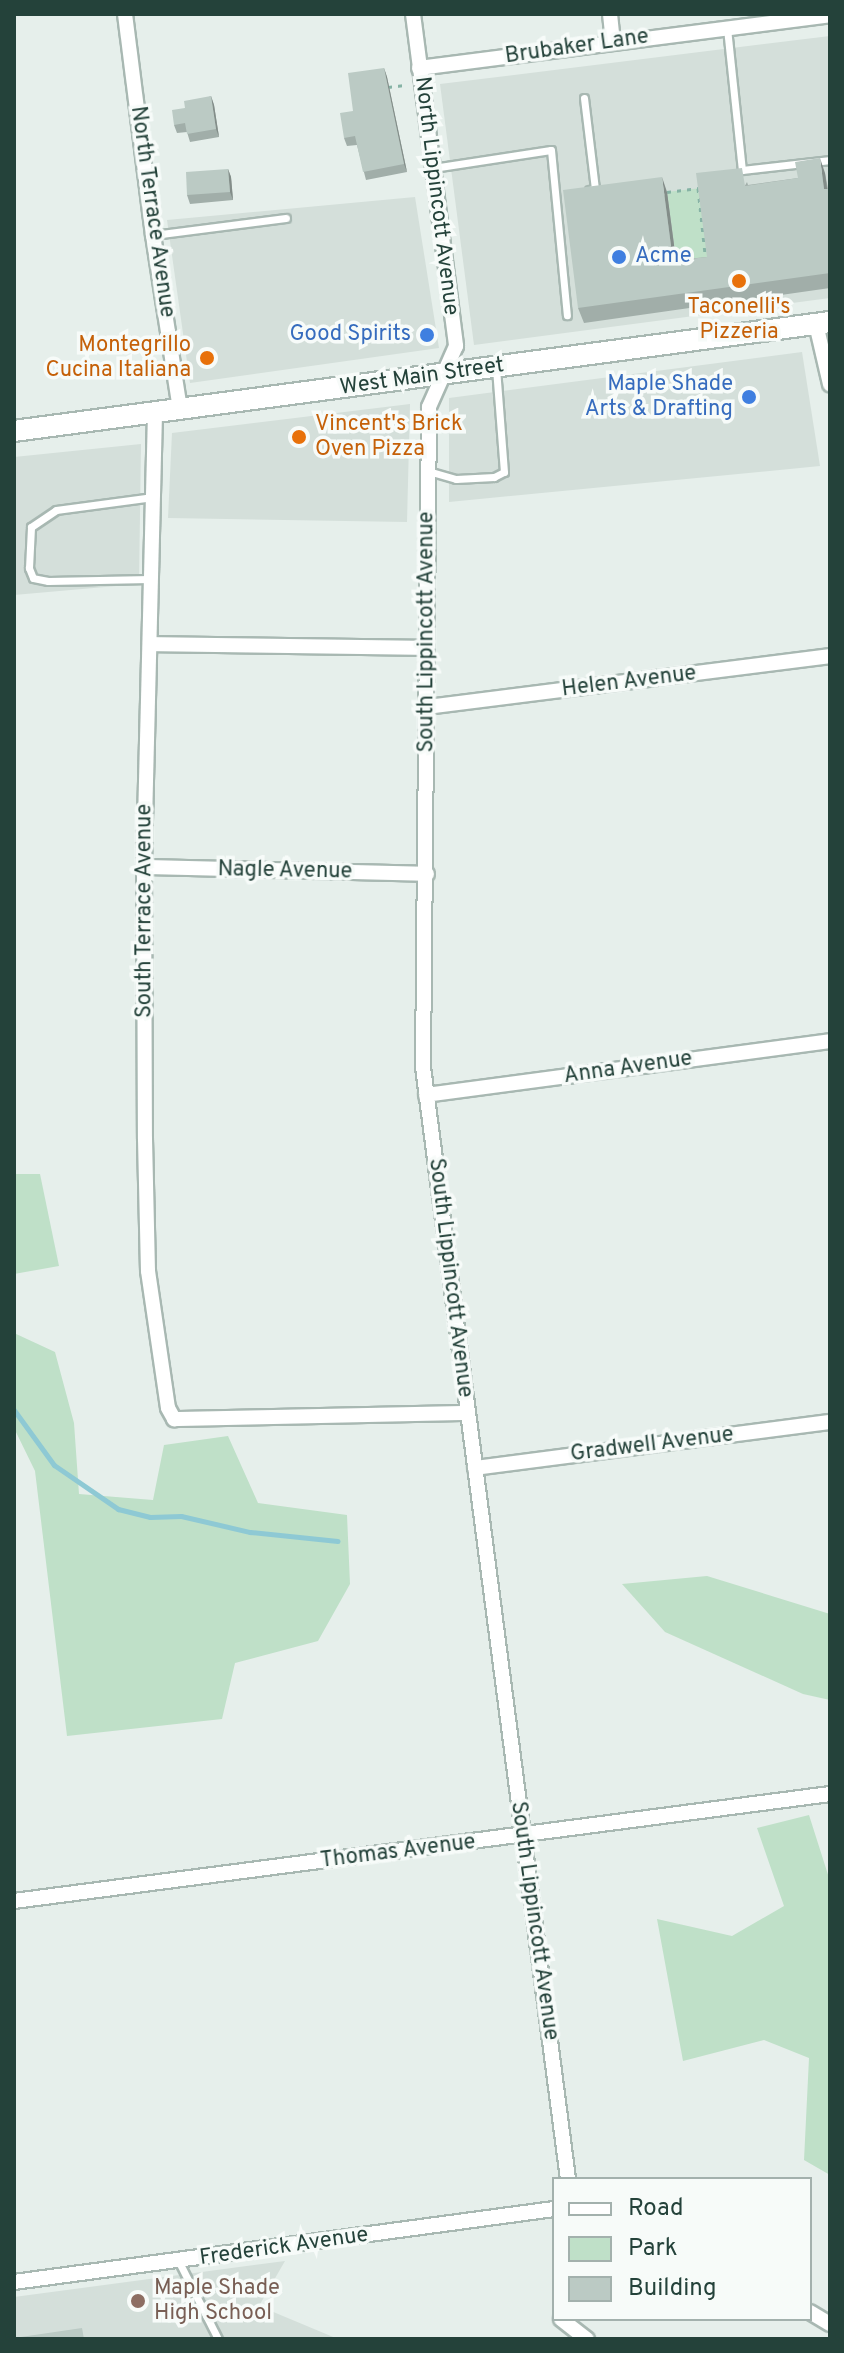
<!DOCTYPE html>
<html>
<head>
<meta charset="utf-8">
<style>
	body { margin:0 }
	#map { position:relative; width:844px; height:2353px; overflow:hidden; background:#e6efeb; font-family:Overpass,sans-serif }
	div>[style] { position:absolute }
	.built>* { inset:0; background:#d4dfda }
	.green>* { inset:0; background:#bfe0c8 }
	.stream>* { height:5px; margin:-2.5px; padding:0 2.5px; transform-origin:2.5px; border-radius:2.5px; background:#8ec9d4 }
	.path>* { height:3px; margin-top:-1.5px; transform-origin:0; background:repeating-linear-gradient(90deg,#86b3a5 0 4px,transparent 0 10px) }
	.roads { filter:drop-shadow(2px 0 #a8b8b2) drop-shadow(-2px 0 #a8b8b2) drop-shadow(0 2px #a8b8b2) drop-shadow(0 -2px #a8b8b2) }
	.lane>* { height:7px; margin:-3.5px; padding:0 3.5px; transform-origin:3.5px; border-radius:3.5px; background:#fff }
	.street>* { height:14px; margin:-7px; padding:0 7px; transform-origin:7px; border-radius:7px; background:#fff }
	.secondary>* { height:20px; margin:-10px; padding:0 10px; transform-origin:10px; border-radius:10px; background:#fff }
	.wall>* { inset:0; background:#a1aea9 }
	.shaded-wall>* { inset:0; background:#838d89 }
	.building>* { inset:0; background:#bbcac4 }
	.dots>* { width:22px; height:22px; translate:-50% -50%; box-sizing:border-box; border:4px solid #f7fbf9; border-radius:50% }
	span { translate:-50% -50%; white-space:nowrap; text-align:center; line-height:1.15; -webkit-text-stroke:7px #f7fbf9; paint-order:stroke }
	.street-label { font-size:22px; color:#24423a }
	.shop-label { font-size:22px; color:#366cbe }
	.left { translate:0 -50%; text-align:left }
	.right { translate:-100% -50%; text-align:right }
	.food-label { font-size:22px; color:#c56008 }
	.education-label { font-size:22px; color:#785e54 }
	.frame { position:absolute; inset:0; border:16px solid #24423a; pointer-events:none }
	.legend { position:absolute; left:552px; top:2177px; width:260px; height:144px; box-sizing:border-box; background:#f7fbf9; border:2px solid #a3b1ad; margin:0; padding:10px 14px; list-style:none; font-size:24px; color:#24423a }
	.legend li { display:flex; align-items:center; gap:16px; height:40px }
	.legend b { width:40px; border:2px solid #a3b1ad }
</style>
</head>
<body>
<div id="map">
	<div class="built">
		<i style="clip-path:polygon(830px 36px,830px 298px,474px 345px,440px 84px)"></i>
		<i style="clip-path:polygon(415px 197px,439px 348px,190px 383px,167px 220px)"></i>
		<i style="clip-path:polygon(802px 352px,820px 466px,449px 502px,449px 398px)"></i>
		<i style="clip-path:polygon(410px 404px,407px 522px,168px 518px,172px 433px)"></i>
		<i style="clip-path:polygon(141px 444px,139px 584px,14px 595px,14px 457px)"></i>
		<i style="clip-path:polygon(285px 2261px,259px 2306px,338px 2339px,14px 2339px,14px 2297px)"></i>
	</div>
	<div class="green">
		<i style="clip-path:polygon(701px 188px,713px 272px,678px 275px,667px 192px)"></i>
		<i style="clip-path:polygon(14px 1174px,40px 1174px,59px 1266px,14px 1274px)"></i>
		<i style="clip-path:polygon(14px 1333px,55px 1352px,74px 1423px,79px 1494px,153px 1500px,164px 1445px,228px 1436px,258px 1503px,347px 1515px,350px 1584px,318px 1641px,235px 1663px,222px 1719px,67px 1736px,35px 1471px,14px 1428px)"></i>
		<i style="clip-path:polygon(707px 1576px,830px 1614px,830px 1700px,803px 1694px,665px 1632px,622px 1584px)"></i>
		<i style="clip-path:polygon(809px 1815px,830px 1881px,830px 2175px,804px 2160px,809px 2058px,764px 2040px,683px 2061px,657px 1919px,732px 1936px,784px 1906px,757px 1828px)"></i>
	</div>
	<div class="stream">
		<i style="left:14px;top:1410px;width:68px;rotate:54deg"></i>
		<i style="left:54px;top:1465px;width:78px;rotate:34.5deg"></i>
		<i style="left:118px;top:1509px;width:33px;rotate:14deg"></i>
		<i style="left:150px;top:1517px;width:31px;rotate:-2deg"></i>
		<i style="left:181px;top:1516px;width:71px;rotate:13.1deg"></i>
		<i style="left:250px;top:1532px;width:88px;rotate:5.8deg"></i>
	</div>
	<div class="path">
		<i style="left:388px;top:87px;width:17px;rotate:-7deg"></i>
		<i style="left:698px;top:188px;width:65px;rotate:83.9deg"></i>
		<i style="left:667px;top:192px;width:32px;rotate:-7deg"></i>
	</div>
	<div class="roads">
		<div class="lane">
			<i style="left:727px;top:28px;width:143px;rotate:84deg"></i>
			<i style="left:742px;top:170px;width:89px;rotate:-6.5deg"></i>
			<i style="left:584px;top:98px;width:92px;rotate:83.1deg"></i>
			<i style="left:595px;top:189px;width:6px;rotate:171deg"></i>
			<i style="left:433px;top:168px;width:119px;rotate:-8.7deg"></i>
			<i style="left:551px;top:150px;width:166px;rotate:84.5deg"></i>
			<i style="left:153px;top:235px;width:134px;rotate:-7.3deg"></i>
			<i style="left:428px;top:471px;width:29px;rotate:16deg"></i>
			<i style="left:456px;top:479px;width:38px;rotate:-3deg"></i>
			<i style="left:494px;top:477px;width:11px;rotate:-27deg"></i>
			<i style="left:504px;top:472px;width:103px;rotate:-94.4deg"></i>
			<i style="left:150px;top:579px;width:102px;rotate:178.9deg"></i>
			<i style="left:48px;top:581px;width:15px;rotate:-169deg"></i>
			<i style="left:33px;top:578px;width:11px;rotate:-112deg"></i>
			<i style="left:29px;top:568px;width:41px;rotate:-87.2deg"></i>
			<i style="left:31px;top:527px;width:30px;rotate:-34deg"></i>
			<i style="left:56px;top:510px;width:98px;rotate:-7.6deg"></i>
			<i style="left:179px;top:2262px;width:86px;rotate:63.1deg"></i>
		</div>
		<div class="street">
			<i style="left:125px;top:14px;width:223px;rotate:82.8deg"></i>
			<i style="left:153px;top:235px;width:177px;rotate:81.2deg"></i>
			<i style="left:413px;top:14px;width:335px;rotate:82.6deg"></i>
			<i style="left:456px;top:346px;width:67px;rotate:113.9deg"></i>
			<i style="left:429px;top:407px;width:660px;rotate:90.52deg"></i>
			<i style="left:423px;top:1067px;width:1121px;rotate:82.57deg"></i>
			<i style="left:610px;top:14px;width:27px;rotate:84deg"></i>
			<i style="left:419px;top:68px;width:414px;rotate:-7.3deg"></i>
			<i style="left:816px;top:324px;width:62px;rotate:76.9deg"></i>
			<i style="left:155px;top:413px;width:454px;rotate:91.4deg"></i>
			<i style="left:144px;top:867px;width:272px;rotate:89.8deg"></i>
			<i style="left:145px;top:1139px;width:132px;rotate:88.7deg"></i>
			<i style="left:148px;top:1271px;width:138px;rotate:81.7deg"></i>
			<i style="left:168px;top:1408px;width:13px;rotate:61deg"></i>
			<i style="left:174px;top:1419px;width:293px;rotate:-1.2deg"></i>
			<i style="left:150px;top:644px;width:277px;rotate:0.8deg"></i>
			<i style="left:427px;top:707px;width:406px;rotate:-7.2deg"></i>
			<i style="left:144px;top:867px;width:283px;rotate:1.4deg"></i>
			<i style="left:426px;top:1095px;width:408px;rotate:-7.6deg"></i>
			<i style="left:475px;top:1468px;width:358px;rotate:-7.4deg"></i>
			<i style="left:14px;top:1901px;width:823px;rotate:-7.47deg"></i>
			<i style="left:14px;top:2282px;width:545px;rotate:-7.7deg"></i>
			<i style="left:810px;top:2312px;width:23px;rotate:31deg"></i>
			<i style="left:561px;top:2319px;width:33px;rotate:38deg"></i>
		</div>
		<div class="secondary">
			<i style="left:14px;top:431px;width:823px;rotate:-7.61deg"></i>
		</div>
	</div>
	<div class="wall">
		<i style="clip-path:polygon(384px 68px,387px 77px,407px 172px,366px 180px,357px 145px,347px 146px,344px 138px,353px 111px)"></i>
		<i style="clip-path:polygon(211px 96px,214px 105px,219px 137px,190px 142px,187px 132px,177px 133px,174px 125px,185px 108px)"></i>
		<i style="clip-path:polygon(228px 169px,231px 177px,233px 200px,190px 204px,187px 195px)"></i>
		<i style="clip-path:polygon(825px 173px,828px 189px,830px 189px,830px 288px,584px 323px,578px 308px,667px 192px,676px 260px,707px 257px,747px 182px,748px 185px,798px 178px)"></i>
	</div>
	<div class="shaded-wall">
		<i style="clip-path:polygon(384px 68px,387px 77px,407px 172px,404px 164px)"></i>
		<i style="clip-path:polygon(211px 96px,214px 105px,219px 137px,216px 129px)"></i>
		<i style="clip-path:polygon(820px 158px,825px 173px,829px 204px,824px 189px)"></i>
		<i style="clip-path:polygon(228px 169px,231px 177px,233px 200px,230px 192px)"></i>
		<i style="clip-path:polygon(662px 177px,667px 192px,678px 275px,673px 261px)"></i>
	</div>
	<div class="building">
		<i style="clip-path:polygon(384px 68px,404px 164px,363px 172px,355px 136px,344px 138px,340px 113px,353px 111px,348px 73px)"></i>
		<i style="clip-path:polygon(211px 96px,216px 129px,187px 134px,185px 123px,174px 125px,172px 110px,185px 108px,184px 101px)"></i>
		<i style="clip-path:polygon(820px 158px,824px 189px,830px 189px,830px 273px,578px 308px,563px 190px,662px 177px,673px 261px,707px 257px,696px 173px,742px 168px,745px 186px,798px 178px,795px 162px)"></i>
		<i style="clip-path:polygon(228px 169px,230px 192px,187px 195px,186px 172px)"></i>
		<i style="clip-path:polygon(82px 2328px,84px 2339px,14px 2339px,14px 2338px)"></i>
	</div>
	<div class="dots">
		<i style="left:619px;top:257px;background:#3f7fe0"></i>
		<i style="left:739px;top:281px;background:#e8710a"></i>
		<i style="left:427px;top:335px;background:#3f7fe0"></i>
		<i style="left:207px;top:358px;background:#e8710a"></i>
		<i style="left:749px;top:397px;background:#3f7fe0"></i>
		<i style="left:299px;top:437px;background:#e8710a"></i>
		<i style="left:138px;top:2301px;background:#8d6e63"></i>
	</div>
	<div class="street-label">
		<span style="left:577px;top:47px;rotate:-8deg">Brubaker Lane</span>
		<span style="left:436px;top:196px;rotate:83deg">North Lippincott Avenue</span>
		<span style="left:152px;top:212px;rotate:82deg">North Terrace Avenue</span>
		<span style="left:422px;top:377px;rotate:-8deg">West Main Street</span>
		<span style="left:427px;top:632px;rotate:-90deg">South Lippincott Avenue</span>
		<span style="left:629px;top:682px;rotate:-7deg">Helen Avenue</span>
		<span style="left:285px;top:871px;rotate:1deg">Nagle Avenue</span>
		<span style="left:145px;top:911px;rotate:-90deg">South Terrace Avenue</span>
		<span style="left:628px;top:1068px;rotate:-8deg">Anna Avenue</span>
		<span style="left:450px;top:1278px;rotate:83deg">South Lippincott Avenue</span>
		<span style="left:652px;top:1445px;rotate:-7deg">Gradwell Avenue</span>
		<span style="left:398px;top:1852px;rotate:-7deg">Thomas Avenue</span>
		<span style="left:534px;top:1921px;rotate:82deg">South Lippincott Avenue</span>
		<span style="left:284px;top:2247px;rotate:-8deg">Frederick Avenue</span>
	</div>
	<div class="shop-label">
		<span class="left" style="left:635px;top:257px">Acme</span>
		<span class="right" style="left:411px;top:335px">Good Spirits</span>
		<span class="right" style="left:733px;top:397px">Maple Shade<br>Arts &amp; Drafting</span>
	</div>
	<div class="food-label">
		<span style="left:739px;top:320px">Taconelli's<br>Pizzeria</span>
		<span class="right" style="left:191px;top:358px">Montegrillo<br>Cucina Italiana</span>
		<span class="left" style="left:315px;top:437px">Vincent's Brick<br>Oven Pizza</span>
	</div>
	<div class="education-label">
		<span class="left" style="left:154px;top:2301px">Maple Shade<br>High School</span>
	</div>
	<div class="frame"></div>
	<ul class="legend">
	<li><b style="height:10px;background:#fff"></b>Road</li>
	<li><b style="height:22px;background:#bfe0c8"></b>Park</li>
	<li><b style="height:22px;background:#bbcac4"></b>Building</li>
	</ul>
</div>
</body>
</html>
